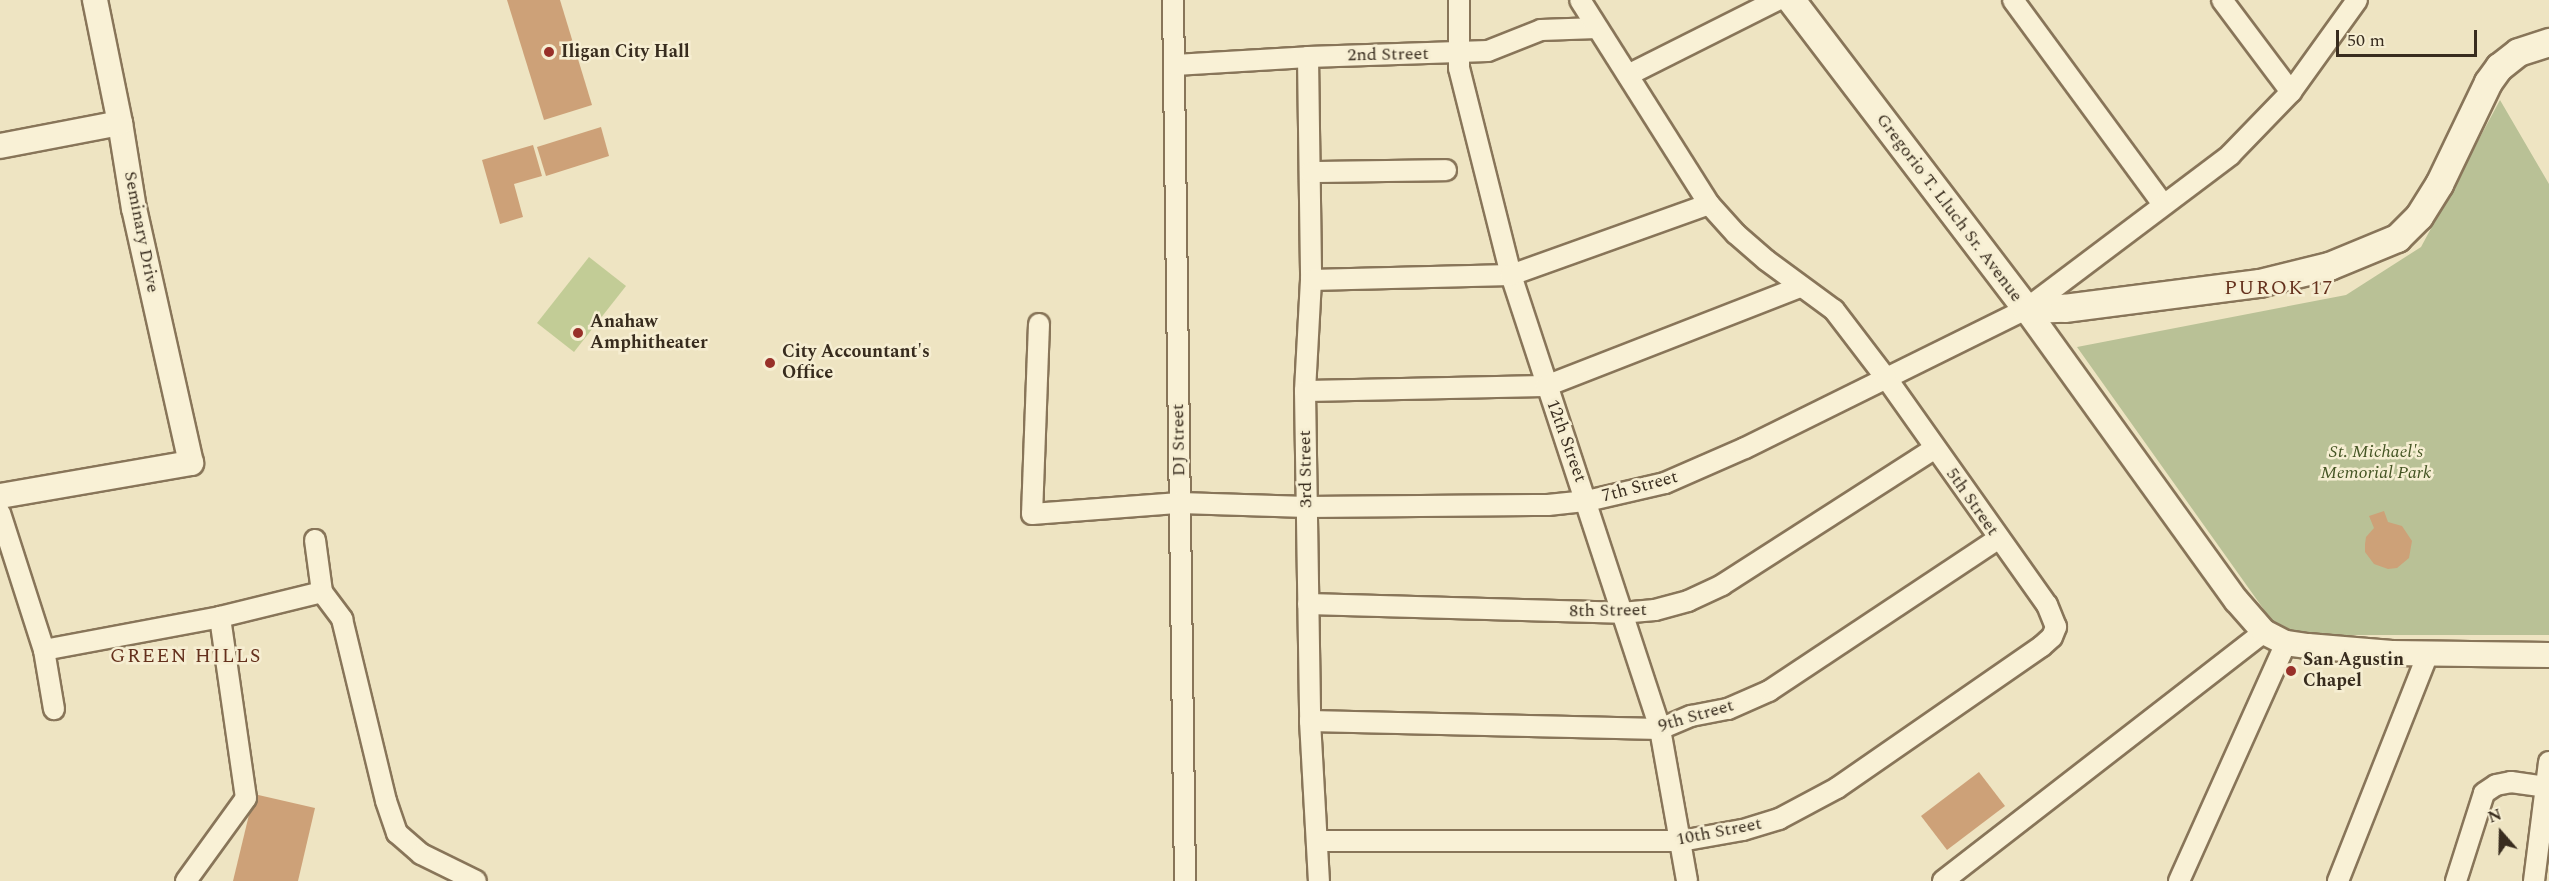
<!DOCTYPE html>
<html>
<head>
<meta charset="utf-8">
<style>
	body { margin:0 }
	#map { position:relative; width:2549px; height:881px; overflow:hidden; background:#eee4c2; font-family:Spectral,serif }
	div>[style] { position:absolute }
	.green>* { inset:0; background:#c2cc96 }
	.cemetery>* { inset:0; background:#b9c196 }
	.building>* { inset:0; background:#cda178 }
	.roads { filter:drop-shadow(2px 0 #887559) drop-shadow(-2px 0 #887559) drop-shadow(0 2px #887559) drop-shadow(0 -2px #887559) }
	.minor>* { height:20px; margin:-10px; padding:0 10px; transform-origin:10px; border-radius:10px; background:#f9f1d6 }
	.tertiary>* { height:24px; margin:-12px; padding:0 12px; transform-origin:12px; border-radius:12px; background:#f9f1d6 }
	.secondary>* { height:27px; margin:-13.5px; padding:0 13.5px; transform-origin:13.5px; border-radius:13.5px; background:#f9f1d6 }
	.dots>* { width:16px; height:16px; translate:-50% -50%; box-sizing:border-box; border:3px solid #f6eed2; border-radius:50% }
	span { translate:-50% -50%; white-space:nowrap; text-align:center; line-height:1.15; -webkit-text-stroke:5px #f6eed2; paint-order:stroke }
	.poi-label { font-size:18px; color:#382c1e; font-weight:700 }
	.left { translate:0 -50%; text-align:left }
	.street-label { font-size:18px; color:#382c1e }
	.park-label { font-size:18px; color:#455524; font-style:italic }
	.neighbourhood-label { font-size:20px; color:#65311d; letter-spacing:1.5px }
	.north { position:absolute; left:2471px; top:803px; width:60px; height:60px; -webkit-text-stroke:4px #f6eed2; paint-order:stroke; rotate:340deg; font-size:16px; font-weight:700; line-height:24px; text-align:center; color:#382c1e }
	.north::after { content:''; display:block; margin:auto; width:21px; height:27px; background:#382c1e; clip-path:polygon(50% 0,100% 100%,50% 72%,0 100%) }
	.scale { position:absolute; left:2336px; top:30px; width:141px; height:27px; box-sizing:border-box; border:3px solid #382c1e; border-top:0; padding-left:8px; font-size:18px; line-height:21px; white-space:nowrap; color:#382c1e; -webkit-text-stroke:4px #f6eed2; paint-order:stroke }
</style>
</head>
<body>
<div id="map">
	<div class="green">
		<i style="clip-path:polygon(589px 257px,626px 286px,574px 352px,537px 323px)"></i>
	</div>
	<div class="cemetery">
		<i style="clip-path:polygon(2500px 100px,2549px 184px,2549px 635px,2282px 635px,2077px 347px,2346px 295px,2421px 247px)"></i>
	</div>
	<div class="building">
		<i style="clip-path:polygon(507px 0,560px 0,592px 105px,544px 120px)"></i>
		<i style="clip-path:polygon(601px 127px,609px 156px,546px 176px,537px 147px)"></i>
		<i style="clip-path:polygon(533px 145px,542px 176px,514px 184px,523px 217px,500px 224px,482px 160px)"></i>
		<i style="clip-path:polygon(2384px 511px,2388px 522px,2402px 526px,2412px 541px,2409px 558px,2397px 568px,2388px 569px,2374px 564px,2365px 552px,2365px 544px,2366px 537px,2374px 528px,2369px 516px)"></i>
		<i style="clip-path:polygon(1979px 772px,2005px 806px,1947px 850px,1921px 816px)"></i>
		<i style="clip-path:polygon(254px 794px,315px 808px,298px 881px,233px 881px)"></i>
	</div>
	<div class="roads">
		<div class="minor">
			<i style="left:1173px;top:0;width:881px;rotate:89.22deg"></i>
			<i style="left:1459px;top:0;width:68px;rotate:90deg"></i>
			<i style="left:1459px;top:68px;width:213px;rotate:75.9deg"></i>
			<i style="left:1511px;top:275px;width:478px;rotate:71.8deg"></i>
			<i style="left:1660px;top:729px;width:154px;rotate:79.9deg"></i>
			<i style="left:2013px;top:0;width:253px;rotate:53.7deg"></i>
			<i style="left:2222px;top:0;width:115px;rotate:53.1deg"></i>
			<i style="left:1308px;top:57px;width:223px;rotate:89.2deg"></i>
			<i style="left:1311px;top:280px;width:111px;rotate:93.1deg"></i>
			<i style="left:1305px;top:391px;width:330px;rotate:89.1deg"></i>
			<i style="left:1310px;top:721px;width:160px;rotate:86.8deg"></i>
			<i style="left:1175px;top:65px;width:133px;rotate:-3.4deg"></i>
			<i style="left:1308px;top:57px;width:180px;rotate:-1.9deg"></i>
			<i style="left:1488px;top:51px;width:57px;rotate:-21.6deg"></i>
			<i style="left:1541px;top:30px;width:56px;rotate:-2deg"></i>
			<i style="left:1628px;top:75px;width:167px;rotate:-26.7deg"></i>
			<i style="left:1310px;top:172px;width:136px;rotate:-0.8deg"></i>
			<i style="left:1311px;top:280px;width:200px;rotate:-1.4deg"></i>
			<i style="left:1511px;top:275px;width:210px;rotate:-19.7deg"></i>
			<i style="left:1039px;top:324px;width:190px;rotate:92.1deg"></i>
			<i style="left:1032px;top:514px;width:148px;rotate:-4.3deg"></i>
			<i style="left:1180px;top:503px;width:127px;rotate:1.8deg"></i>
			<i style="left:1307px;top:507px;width:241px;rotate:-0.5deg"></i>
			<i style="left:1548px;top:505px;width:39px;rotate:-6deg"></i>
			<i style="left:1587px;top:501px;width:80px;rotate:-13deg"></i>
			<i style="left:1665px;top:483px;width:87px;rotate:-23.6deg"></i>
			<i style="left:1745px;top:448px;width:313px;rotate:-26.3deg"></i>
			<i style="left:2026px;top:309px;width:256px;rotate:-37deg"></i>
			<i style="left:2230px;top:155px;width:88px;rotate:-45.9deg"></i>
			<i style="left:2291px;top:92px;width:113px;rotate:-54.3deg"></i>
			<i style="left:1305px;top:391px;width:241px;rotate:-1.2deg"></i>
			<i style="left:1546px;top:386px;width:273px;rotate:-21.3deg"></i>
			<i style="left:0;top:513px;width:144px;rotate:72.2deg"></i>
			<i style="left:44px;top:650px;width:60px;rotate:80.4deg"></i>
			<i style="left:315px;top:540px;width:52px;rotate:82.3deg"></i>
			<i style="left:322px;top:592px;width:34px;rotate:53deg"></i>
			<i style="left:342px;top:619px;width:187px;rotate:76.4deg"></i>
			<i style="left:386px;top:801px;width:34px;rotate:71deg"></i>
			<i style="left:397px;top:833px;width:32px;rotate:41deg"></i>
			<i style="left:421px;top:854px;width:61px;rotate:26.1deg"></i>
			<i style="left:1308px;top:604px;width:313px;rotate:1.6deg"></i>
			<i style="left:1621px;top:613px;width:34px;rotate:-5deg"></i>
			<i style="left:1655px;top:610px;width:34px;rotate:-15deg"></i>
			<i style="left:1688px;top:601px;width:38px;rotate:-25deg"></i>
			<i style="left:1722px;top:585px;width:253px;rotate:-32.7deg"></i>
			<i style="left:44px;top:650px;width:179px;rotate:-10.6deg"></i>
			<i style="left:220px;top:617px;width:105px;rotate:-13.8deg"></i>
			<i style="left:1310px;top:721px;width:350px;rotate:1.3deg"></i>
			<i style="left:1660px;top:729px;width:34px;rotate:-23deg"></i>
			<i style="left:1691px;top:716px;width:38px;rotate:-11deg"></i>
			<i style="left:1728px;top:709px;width:45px;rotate:-23.7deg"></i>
			<i style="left:1769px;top:691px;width:275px;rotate:-33.6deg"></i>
			<i style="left:1318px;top:841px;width:363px"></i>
			<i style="left:1681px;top:841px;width:63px;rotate:-10.1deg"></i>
			<i style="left:1743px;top:830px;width:38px;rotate:-17deg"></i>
			<i style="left:1779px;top:819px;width:66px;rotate:-28.1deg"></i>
			<i style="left:1837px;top:788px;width:249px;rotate:-34.7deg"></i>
			<i style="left:2042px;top:646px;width:13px;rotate:-42deg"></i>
			<i style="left:2052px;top:637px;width:11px;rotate:-68deg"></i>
			<i style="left:2056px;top:627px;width:24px;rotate:-112deg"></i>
			<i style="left:2047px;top:605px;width:278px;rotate:-125.3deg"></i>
			<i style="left:1886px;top:378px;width:86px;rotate:-127.4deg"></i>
			<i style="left:1834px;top:310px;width:84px;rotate:-143.7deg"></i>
			<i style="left:1766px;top:260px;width:40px;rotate:-139deg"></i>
			<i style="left:1736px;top:234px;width:40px;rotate:-132deg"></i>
			<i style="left:1709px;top:204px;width:241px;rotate:-122.3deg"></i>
			<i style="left:186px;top:881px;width:102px;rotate:-54.1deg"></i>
			<i style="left:246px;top:798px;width:183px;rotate:-98.2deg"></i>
			<i style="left:1943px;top:881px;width:406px;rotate:-37.8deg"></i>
			<i style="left:2179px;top:881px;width:261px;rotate:-65.8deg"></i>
			<i style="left:2338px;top:881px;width:244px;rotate:-68.4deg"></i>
			<i style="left:2456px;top:881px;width:92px;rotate:-72.3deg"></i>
			<i style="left:2484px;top:793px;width:14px;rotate:-34deg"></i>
			<i style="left:2496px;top:785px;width:15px;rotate:-11deg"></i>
			<i style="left:2511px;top:782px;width:35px;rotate:8deg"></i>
			<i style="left:2534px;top:881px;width:120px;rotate:-82.8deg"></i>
		</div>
		<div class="tertiary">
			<i style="left:0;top:146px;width:122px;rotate:-10.9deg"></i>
			<i style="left:2026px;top:309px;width:359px;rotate:54.2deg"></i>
			<i style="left:2236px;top:600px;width:43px;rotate:48.8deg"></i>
			<i style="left:2264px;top:632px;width:25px;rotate:27deg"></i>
			<i style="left:2286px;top:643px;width:22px;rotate:8deg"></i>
			<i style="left:2308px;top:646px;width:84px;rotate:4.8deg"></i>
			<i style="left:2392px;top:653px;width:157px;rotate:0.7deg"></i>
			<i style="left:0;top:496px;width:194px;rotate:-9.8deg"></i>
			<i style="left:191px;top:463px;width:260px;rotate:-102.6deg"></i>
			<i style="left:134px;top:209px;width:87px;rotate:-99.2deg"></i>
			<i style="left:120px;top:123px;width:126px;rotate:-101.5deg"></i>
		</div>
		<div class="secondary">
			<i style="left:1791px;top:0;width:388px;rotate:52.7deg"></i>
			<i style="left:2026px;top:309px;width:38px;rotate:-2deg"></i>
			<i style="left:2064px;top:308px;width:197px;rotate:-7.3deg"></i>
			<i style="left:2259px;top:283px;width:72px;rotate:-13.7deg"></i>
			<i style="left:2329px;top:266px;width:74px;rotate:-22.4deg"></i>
			<i style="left:2397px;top:238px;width:31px;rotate:-45deg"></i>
			<i style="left:2419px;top:216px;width:38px;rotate:-58deg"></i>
			<i style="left:2439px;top:184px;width:113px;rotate:-64.3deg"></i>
			<i style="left:2488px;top:82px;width:19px;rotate:-54deg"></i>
			<i style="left:2499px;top:67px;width:24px;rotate:-38deg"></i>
			<i style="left:2518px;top:52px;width:33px;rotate:-18deg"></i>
		</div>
	</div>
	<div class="dots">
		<i style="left:549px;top:52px;background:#983029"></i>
		<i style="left:578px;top:333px;background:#983029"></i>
		<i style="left:770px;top:363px;background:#983029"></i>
		<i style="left:2291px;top:671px;background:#983029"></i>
	</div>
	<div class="poi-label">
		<span class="left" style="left:561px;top:52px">Iligan City Hall</span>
		<span class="left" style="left:590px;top:333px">Anahaw<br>Amphitheater</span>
		<span class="left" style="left:782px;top:363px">City Accountant's<br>Office</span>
		<span class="left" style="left:2303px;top:671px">San Agustin<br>Chapel</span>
	</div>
	<div class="street-label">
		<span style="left:1388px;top:55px;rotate:-1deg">2nd Street</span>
		<span style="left:1949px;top:208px;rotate:53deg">Gregorio T. Lluch Sr. Avenue</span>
		<span style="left:141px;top:232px;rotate:79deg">Seminary Drive</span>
		<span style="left:1179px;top:440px;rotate:-91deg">DJ Street</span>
		<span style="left:1566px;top:441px;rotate:70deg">12th Street</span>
		<span style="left:1306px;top:469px;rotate:-91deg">3rd Street</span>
		<span style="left:1640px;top:487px;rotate:-15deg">7th Street</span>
		<span style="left:1972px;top:502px;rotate:55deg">5th Street</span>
		<span style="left:1608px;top:611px;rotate:-1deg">8th Street</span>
		<span style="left:1696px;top:716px;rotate:-16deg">9th Street</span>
		<span style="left:1719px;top:832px;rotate:-11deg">10th Street</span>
	</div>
	<div class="park-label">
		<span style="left:2376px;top:463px">St. Michael's<br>Memorial Park</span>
	</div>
	<div class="neighbourhood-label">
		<span style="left:2279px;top:288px">PUROK 17</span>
		<span style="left:186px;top:656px">GREEN HILLS</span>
	</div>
	<div class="north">N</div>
	<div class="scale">50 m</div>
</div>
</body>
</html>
